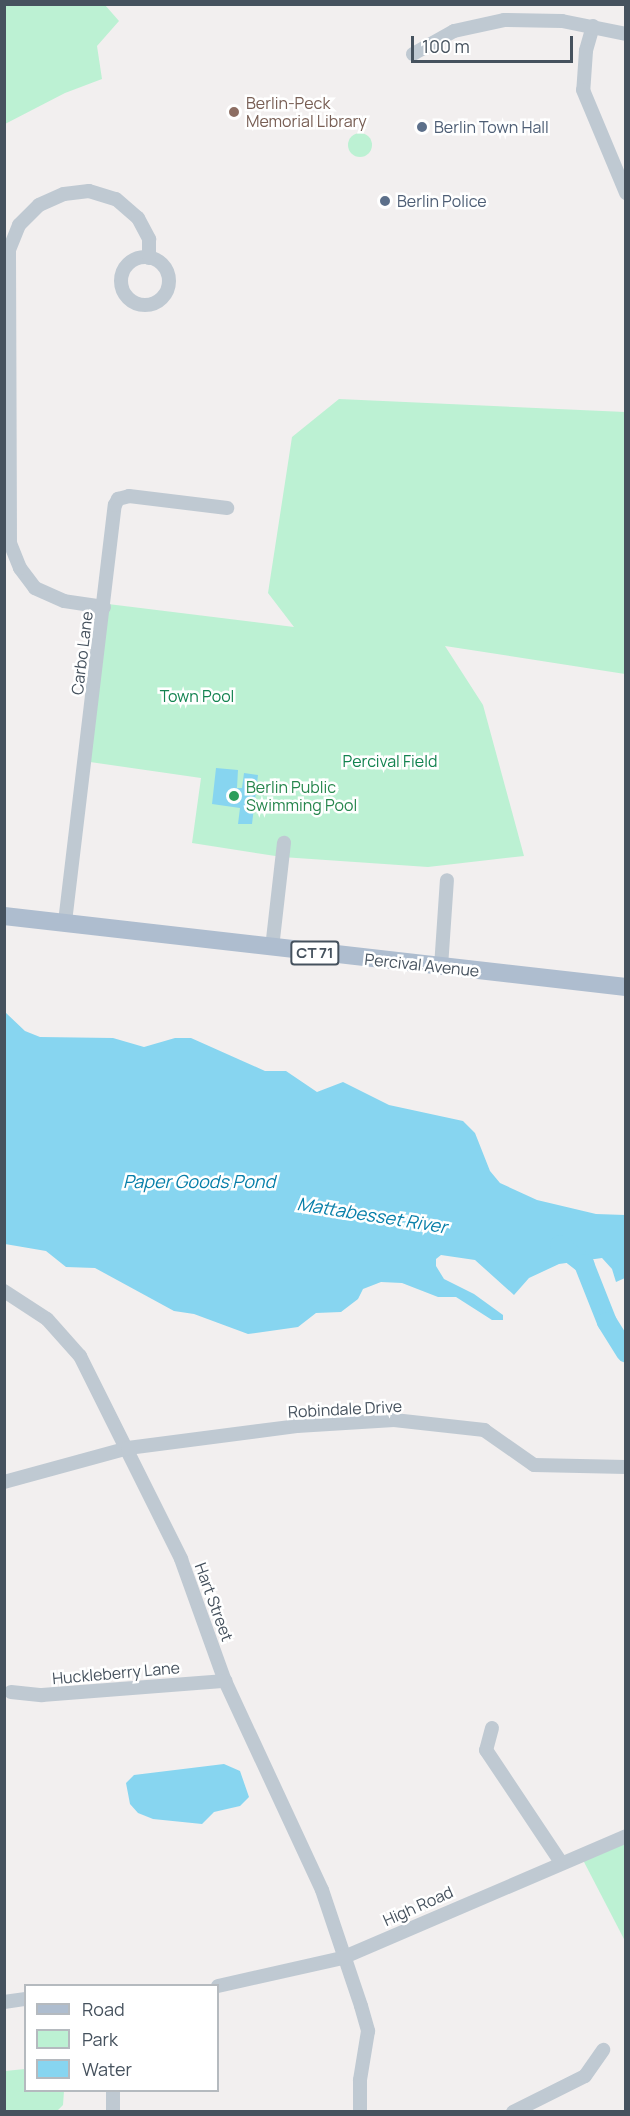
<!DOCTYPE html>
<html>
<head>
<meta charset="utf-8">
<style>
	body { margin:0 }
	#map { position:relative; width:630px; height:2116px; overflow:hidden; background:#f2efef; font-family:Manrope,sans-serif }
	div>[style] { position:absolute }
	.green>* { inset:0; background:#bcf1d3 }
	.round { border-radius:50% }
	.water>* { inset:0; background:#87d5f0 }
	.river>* { height:20px; margin:-10px; padding:0 10px; transform-origin:10px; border-radius:10px; background:#87d5f0 }
	.minor>* { height:14px; margin:-7px; padding:0 7px; transform-origin:7px; border-radius:7px; background:#bfc9d2 }
	.minor>.ring { margin:-7px; padding:0; box-sizing:content-box; background:none; border:14px solid #bfc9d2; border-radius:50% }
	.major>* { height:18px; margin:-9px; padding:0 9px; transform-origin:9px; border-radius:9px; background:#aebdcf }
	.dots>* { width:16px; height:16px; translate:-50% -50%; box-sizing:border-box; border:3px solid #fff; border-radius:50% }
	span { translate:-50% -50%; white-space:nowrap; text-align:center; line-height:1.15; -webkit-text-stroke:5px #fff; paint-order:stroke }
	.shield-label span { padding:2px 4px; background:#fff; border:2px solid; border-radius:4px; -webkit-text-stroke-width:0 }
	.shield-label { font-size:15px; color:#46525e; font-weight:700 }
	.education-label { font-size:16px; color:#785e54 }
	.left { translate:0 -50%; text-align:left }
	.service-label { font-size:16px; color:#4e5e75 }
	.street-label { font-size:16px; color:#46525e }
	.park-label { font-size:16px; color:#138350 }
	.leisure-label { font-size:16px; color:#27864d }
	.water-label { font-size:18px; color:#077fa9; font-style:italic }
	.frame { position:absolute; inset:0; border:6px solid #46525e; pointer-events:none }
	.legend { position:absolute; left:24px; top:1984px; width:195px; height:108px; box-sizing:border-box; background:#fff; border:2px solid #b5babf; margin:0; padding:8px 10px; list-style:none; font-size:18px; color:#46525e }
	.legend li { display:flex; align-items:center; gap:12px; height:30px }
	.legend b { width:30px; border:2px solid #b5babf }
	.scale { position:absolute; left:411px; top:36px; width:162px; height:27px; box-sizing:border-box; border:3px solid #46525e; border-top:0; padding-left:8px; font-size:18px; line-height:21px; white-space:nowrap; color:#46525e; -webkit-text-stroke:4px #fff; paint-order:stroke }
</style>
</head>
<body>
<div id="map">
	<div class="green">
		<i style="clip-path:polygon(5px 4px,105px 5px,119px 21px,97px 46px,102px 79px,65px 93px,5px 124px)"></i>
		<i class="round" style="left:348px;top:133px;width:24px;height:24px"></i>
		<i style="clip-path:polygon(339px 399px,625px 412px,625px 674px,445px 646px,483px 705px,524px 856px,428px 867px,282px 857px,192px 843px,201px 778px,90px 762px,108px 604px,294px 627px,268px 593px,292px 437px)"></i>
		<i style="clip-path:polygon(625px 1842px,625px 1941px,583px 1860px)"></i>
		<i style="clip-path:polygon(25px 2069px,26px 2090px,64px 2091px,63px 2105px,57px 2111px,5px 2111px,5px 2071px)"></i>
	</div>
	<div class="water">
		<i style="clip-path:polygon(216px 768px,238px 770px,237px 788px,242px 788px,244px 773px,258px 775px,252px 824px,238px 824px,240px 808px,212px 804px)"></i>
		<i style="clip-path:polygon(5px 1012px,25px 1031px,40px 1037px,113px 1038px,144px 1047px,175px 1038px,191px 1038px,265px 1071px,286px 1071px,317px 1092px,343px 1082px,389px 1105px,463px 1121px,475px 1133px,490px 1171px,500px 1183px,537px 1200px,596px 1214px,625px 1215px,625px 1278px,616px 1282px,612px 1269px,602px 1258px,559px 1264px,529px 1278px,514px 1295px,475px 1260px,441px 1255px,436px 1259px,436px 1266px,444px 1279px,474px 1294px,503px 1315px,503px 1320px,492px 1320px,456px 1297px,438px 1297px,402px 1283px,381px 1282px,363px 1289px,358px 1299px,341px 1312px,316px 1313px,298px 1327px,248px 1334px,194px 1314px,174px 1311px,95px 1268px,66px 1267px,46px 1251px,5px 1244px)"></i>
		<i style="clip-path:polygon(224px 1764px,240px 1771px,249px 1797px,240px 1806px,214px 1812px,202px 1824px,153px 1819px,138px 1813px,130px 1804px,126px 1783px,134px 1775px)"></i>
	</div>
	<div class="river">
		<i style="left:560px;top:1245px;width:31px;rotate:38deg"></i>
		<i style="left:584px;top:1264px;width:62px;rotate:68.4deg"></i>
		<i style="left:607px;top:1322px;width:36px;rotate:58deg"></i>
	</div>
	<div class="minor">
		<i style="left:593px;top:26px;width:26px;rotate:106deg"></i>
		<i style="left:586px;top:51px;width:39px;rotate:94deg"></i>
		<i style="left:583px;top:90px;width:112px;rotate:67.3deg"></i>
		<i style="left:413px;top:54px;width:47px;rotate:-29.3deg"></i>
		<i style="left:454px;top:31px;width:51px;rotate:-12.4deg"></i>
		<i style="left:504px;top:20px;width:58px;rotate:1deg"></i>
		<i style="left:562px;top:21px;width:65px;rotate:11.5deg"></i>
		<i class="ring" style="left:121px;top:257px;width:34px;height:34px"></i>
		<i style="left:104px;top:607px;width:40px;rotate:-171.5deg"></i>
		<i style="left:64px;top:601px;width:32px;rotate:-156deg"></i>
		<i style="left:35px;top:588px;width:25px;rotate:-127deg"></i>
		<i style="left:20px;top:568px;width:27px;rotate:-112deg"></i>
		<i style="left:10px;top:543px;width:293px;rotate:-90.2deg"></i>
		<i style="left:9px;top:250px;width:27px;rotate:-68deg"></i>
		<i style="left:19px;top:225px;width:28px;rotate:-45deg"></i>
		<i style="left:39px;top:205px;width:27px;rotate:-24deg"></i>
		<i style="left:64px;top:194px;width:25px;rotate:-7deg"></i>
		<i style="left:89px;top:191px;width:28px;rotate:17deg"></i>
		<i style="left:116px;top:199px;width:29px;rotate:41deg"></i>
		<i style="left:138px;top:218px;width:24px;rotate:62deg"></i>
		<i style="left:149px;top:239px;width:19px;rotate:90deg"></i>
		<i style="left:65px;top:922px;width:420px;rotate:-83.2deg"></i>
		<i style="left:115px;top:505px;width:7px;rotate:-63deg"></i>
		<i style="left:118px;top:499px;width:11px;rotate:-15deg"></i>
		<i style="left:129px;top:496px;width:99px;rotate:7deg"></i>
		<i style="left:272px;top:948px;width:106px;rotate:-83.5deg"></i>
		<i style="left:441px;top:967px;width:87px;rotate:-86.1deg"></i>
		<i style="left:4px;top:1291px;width:51px;rotate:33.1deg"></i>
		<i style="left:47px;top:1319px;width:50px;rotate:48.3deg"></i>
		<i style="left:80px;top:1356px;width:227px;rotate:63.5deg"></i>
		<i style="left:181px;top:1559px;width:130px;rotate:70.2deg"></i>
		<i style="left:225px;top:1681px;width:230px;rotate:65.1deg"></i>
		<i style="left:322px;top:1890px;width:122px;rotate:71.4deg"></i>
		<i style="left:361px;top:2006px;width:26px;rotate:74deg"></i>
		<i style="left:368px;top:2031px;width:50px;rotate:99.3deg"></i>
		<i style="left:360px;top:2080px;width:32px;rotate:90deg"></i>
		<i style="left:4px;top:1482px;width:129px;rotate:-15.3deg"></i>
		<i style="left:128px;top:1448px;width:170px;rotate:-7.4deg"></i>
		<i style="left:297px;top:1426px;width:97px;rotate:-3.5deg"></i>
		<i style="left:394px;top:1420px;width:91px;rotate:6.3deg"></i>
		<i style="left:484px;top:1430px;width:61px;rotate:35deg"></i>
		<i style="left:534px;top:1465px;width:92px;rotate:1.2deg"></i>
		<i style="left:11px;top:1692px;width:31px;rotate:6deg"></i>
		<i style="left:42px;top:1695px;width:184px;rotate:-4.4deg"></i>
		<i style="left:492px;top:1728px;width:23px;rotate:105deg"></i>
		<i style="left:486px;top:1750px;width:133px;rotate:56.3deg"></i>
		<i style="left:218px;top:1986px;width:127px;rotate:-12.7deg"></i>
		<i style="left:342px;top:1958px;width:309px;rotate:-23.2deg"></i>
		<i style="left:4px;top:2002px;width:22px;rotate:-8deg"></i>
		<i style="left:113px;top:2112px;width:22px;rotate:-90deg"></i>
		<i style="left:513px;top:2112px;width:80px;rotate:-26.6deg"></i>
		<i style="left:585px;top:2076px;width:32px;rotate:-55deg"></i>
	</div>
	<div class="major">
		<i style="left:4px;top:916px;width:626px;rotate:6.51deg"></i>
	</div>
	<div class="dots">
		<i style="left:234px;top:112px;background:#8d6e63"></i>
		<i style="left:422px;top:127px;background:#5c6f8a"></i>
		<i style="left:385px;top:201px;background:#5c6f8a"></i>
		<i style="left:234px;top:796px;background:#2e9e5b"></i>
	</div>
	<div class="shield-label">
		<span style="left:315px;top:953px">CT 71</span>
	</div>
	<div class="education-label">
		<span class="left" style="left:246px;top:112px">Berlin-Peck<br>Memorial Library</span>
	</div>
	<div class="service-label">
		<span class="left" style="left:434px;top:127px">Berlin Town Hall</span>
		<span class="left" style="left:397px;top:201px">Berlin Police</span>
	</div>
	<div class="street-label">
		<span style="left:82px;top:653px;rotate:-83deg">Carbo Lane</span>
		<span style="left:422px;top:965px;rotate:6deg">Percival Avenue</span>
		<span style="left:345px;top:1409px;rotate:-3deg">Robindale Drive</span>
		<span style="left:214px;top:1602px;rotate:70deg">Hart Street</span>
		<span style="left:116px;top:1673px;rotate:-5deg">Huckleberry Lane</span>
		<span style="left:418px;top:1906px;rotate:-24deg">High Road</span>
	</div>
	<div class="park-label">
		<span style="left:197px;top:696px">Town Pool</span>
		<span style="left:390px;top:761px">Percival Field</span>
	</div>
	<div class="leisure-label">
		<span class="left" style="left:246px;top:796px">Berlin Public<br>Swimming Pool</span>
	</div>
	<div class="water-label">
		<span style="left:199px;top:1181px">Paper Goods Pond</span>
		<span style="left:372px;top:1215px;rotate:9deg">Mattabesset River</span>
	</div>
	<div class="frame"></div>
	<ul class="legend">
	<li><b style="height:8px;background:#aebdcf"></b>Road</li>
	<li><b style="height:16px;background:#bcf1d3"></b>Park</li>
	<li><b style="height:16px;background:#87d5f0"></b>Water</li>
	</ul>
	<div class="scale">100 m</div>
</div>
</body>
</html>
